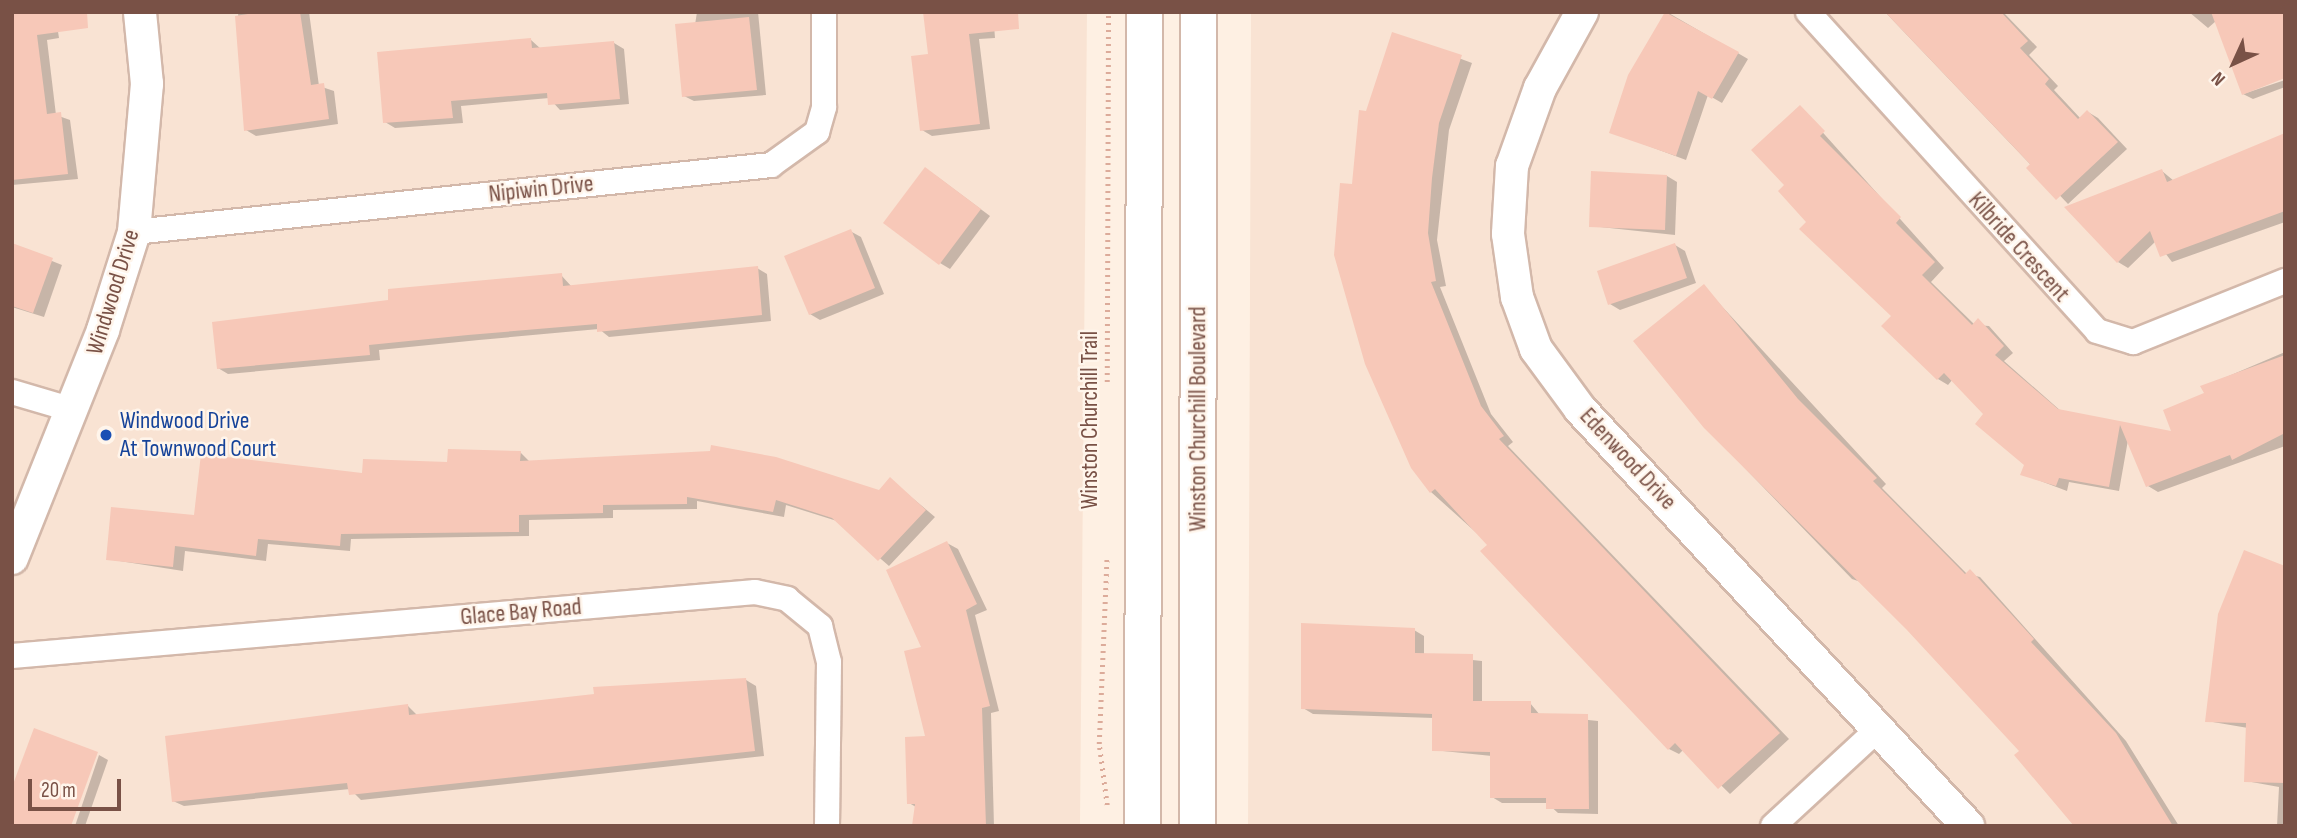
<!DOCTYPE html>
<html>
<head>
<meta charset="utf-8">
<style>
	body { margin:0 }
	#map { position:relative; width:2297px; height:838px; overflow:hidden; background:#fef0e3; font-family:"Sofia Sans Condensed",sans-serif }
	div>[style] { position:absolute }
	.residential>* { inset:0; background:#f9e3d3 }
	.shadow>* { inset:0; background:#0003 }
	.building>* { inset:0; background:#f7c8b8 }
	.path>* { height:4.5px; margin-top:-2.25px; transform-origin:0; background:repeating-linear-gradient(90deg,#dcab9a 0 2px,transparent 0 7px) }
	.roads { filter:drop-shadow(2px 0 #d3b8aa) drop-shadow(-2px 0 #d3b8aa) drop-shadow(0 2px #d3b8aa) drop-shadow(0 -2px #d3b8aa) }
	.minor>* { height:24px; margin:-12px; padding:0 12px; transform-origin:12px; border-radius:12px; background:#fff }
	.tertiary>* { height:32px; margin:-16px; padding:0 16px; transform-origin:16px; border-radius:16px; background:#fff }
	.secondary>* { height:35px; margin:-17.5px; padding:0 17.5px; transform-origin:17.5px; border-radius:17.5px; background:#fff }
	.dots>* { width:19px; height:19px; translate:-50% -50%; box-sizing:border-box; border:4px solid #fff5eb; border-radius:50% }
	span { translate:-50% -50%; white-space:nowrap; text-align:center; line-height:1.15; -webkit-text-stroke:5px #fff5eb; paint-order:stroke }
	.street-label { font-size:24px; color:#795146 }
	.transit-label { font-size:24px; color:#164399 }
	.left { translate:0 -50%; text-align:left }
	.frame { position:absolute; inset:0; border:14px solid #795146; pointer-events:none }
	.north { position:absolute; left:2199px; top:28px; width:70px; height:70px; -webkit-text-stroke:5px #fff5eb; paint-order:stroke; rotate:225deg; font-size:19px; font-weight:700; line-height:28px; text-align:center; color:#795146 }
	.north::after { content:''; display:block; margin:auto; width:24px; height:32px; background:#795146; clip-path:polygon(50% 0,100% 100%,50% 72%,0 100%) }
	.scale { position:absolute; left:28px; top:779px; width:93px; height:32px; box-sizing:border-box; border:4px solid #795146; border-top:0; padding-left:9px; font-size:21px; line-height:24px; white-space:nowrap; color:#795146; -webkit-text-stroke:5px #fff5eb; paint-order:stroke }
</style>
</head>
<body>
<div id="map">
	<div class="residential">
		<i style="clip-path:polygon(12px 12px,1087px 12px,1080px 826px,12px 826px)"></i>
		<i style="clip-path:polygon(1251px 12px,2285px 12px,2285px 826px,1248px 826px)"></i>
	</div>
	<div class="shadow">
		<i style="clip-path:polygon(12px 12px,55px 12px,59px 38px,47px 40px,56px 115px,70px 120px,78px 179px,12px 185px)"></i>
		<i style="clip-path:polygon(238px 12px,309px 12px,319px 86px,334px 91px,338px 124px,256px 136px,246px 130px)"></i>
		<i style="clip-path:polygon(697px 12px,758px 12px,766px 95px,694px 101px,684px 96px)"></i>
		<i style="clip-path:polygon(993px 12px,995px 38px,979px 39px,990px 129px,932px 136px,922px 130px,930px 56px)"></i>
		<i style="clip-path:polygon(1667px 12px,1748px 59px,1722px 103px,1708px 95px,1686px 160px,1611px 132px,1630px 75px)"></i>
		<i style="clip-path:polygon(1885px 12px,2003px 12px,2037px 47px,2029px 55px,2058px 86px,2054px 90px,2081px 119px,2088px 112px,2098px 118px,2127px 149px,2068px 204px)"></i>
		<i style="clip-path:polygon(2189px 12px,2285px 12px,2216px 21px,2208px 28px)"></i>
		<i style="clip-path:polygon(1394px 34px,1472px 63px,1449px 130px,1437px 240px,1446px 286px,1440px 287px,1491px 414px,1513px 442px,1508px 446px,1789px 739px,1730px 794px,1684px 749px,1679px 754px,1669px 749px,1490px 545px,1431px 492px,1353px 186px,1367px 113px)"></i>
		<i style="clip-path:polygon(531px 40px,541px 49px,614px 43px,624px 49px,629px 104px,560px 110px,549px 98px,461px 106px,463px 123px,395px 128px,385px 122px)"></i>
		<i style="clip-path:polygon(2285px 80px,2285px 87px,2253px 99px,2243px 94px)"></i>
		<i style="clip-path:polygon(1800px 107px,1944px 268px,1931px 282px,1975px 325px,1989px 326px,2013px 353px,2004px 361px,2062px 412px,2174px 433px,2206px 394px,2203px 387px,2285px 352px,2285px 446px,2158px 492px,2148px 486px,2128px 440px,2119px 491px,2069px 482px,2067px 491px,2022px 474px,2026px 464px,1986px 414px,1953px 379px,1948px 385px,1938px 379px,1893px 316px,1808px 222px,1787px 185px)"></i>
		<i style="clip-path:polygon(2285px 135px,2285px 222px,2172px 262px,2156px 241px,2128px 268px,2118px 262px,2162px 171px,2174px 181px)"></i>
		<i style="clip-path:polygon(935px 175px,990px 216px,950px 269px,940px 263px)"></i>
		<i style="clip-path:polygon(1667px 176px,1677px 182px,1675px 235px,1591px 226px)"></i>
		<i style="clip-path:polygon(850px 231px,861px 237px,884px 294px,820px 320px,810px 314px)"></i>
		<i style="clip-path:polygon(12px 245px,62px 265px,44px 317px,12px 307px)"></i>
		<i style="clip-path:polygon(1675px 245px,1685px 251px,1696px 283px,1620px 310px,1610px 304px)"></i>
		<i style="clip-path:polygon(757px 268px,767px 274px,771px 321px,609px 337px,599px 329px,479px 340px,379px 350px,380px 360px,228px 374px,218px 368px,390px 301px,561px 275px,572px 287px)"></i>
		<i style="clip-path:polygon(1704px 287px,1886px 484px,1882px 488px,1967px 574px,1980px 577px,2126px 741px,2179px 826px,2075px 826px,2021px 751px,1864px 583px,1852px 579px,1735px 458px)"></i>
		<i style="clip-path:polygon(520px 452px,530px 462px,880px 492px,891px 480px,935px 517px,889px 566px,837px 521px,786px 505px,784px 517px,697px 501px,697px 509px,613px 510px,613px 518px,529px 520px,529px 536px,351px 539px,350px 551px,268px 544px,266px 561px,185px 551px,183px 571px,107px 559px,196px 517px,364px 474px)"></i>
		<i style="clip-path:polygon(947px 543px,958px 549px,987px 610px,975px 615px,999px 711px,991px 713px,994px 826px,914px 826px,916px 807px,909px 803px,927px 738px,923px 649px)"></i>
		<i style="clip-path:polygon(2285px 568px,2285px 826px,2277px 826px,2279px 787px,2246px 781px,2248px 728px,2207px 721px)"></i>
		<i style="clip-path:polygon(1414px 630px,1424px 636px,1424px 655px,1482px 661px,1482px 703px,1530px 703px,1540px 715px,1598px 721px,1598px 814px,1558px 813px,1547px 803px,1502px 803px,1492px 797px,1492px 756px,1433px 750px,1434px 718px,1313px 714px,1303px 708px)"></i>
		<i style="clip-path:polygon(746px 680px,756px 686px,764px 756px,361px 800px,350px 789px,184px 806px,173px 801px,408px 706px,418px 716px)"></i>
		<i style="clip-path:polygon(99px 755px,108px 760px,85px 826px,75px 826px)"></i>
	</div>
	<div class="building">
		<i style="clip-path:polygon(12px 12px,87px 12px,88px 28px,37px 35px,47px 114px,61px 112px,68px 174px,12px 180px)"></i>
		<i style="clip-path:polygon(260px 12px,300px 12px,311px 85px,324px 83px,329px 119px,244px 131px,235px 16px)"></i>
		<i style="clip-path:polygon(923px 12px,1018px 12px,1019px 29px,969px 34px,980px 124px,920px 131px,911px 56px,928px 54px)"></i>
		<i style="clip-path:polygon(1665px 12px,1739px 52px,1712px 99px,1698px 91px,1676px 156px,1609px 133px,1628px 75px)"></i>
		<i style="clip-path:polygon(1885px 12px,2001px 12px,2028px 41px,2020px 48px,2049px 79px,2045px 84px,2078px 119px,2087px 110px,2118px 142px,2056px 200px,2026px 168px,2030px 164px)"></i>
		<i style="clip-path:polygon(2211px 12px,2285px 12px,2285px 78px,2242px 95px)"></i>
		<i style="clip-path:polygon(749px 17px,757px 90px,682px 97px,675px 24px)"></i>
		<i style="clip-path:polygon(1392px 32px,1462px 55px,1439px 123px,1432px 178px,1428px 233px,1436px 281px,1431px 282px,1481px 406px,1504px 436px,1499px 439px,1780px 733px,1718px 789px,1675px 743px,1668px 750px,1480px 551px,1487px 545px,1435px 489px,1430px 493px,1411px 468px,1365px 364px,1334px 255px,1340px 183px,1352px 184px,1359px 110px,1366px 111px)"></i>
		<i style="clip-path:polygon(531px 38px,532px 48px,614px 41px,620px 99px,548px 105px,547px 93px,451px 101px,453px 118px,383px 123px,377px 52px)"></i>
		<i style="clip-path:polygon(1800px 105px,1825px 131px,1820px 136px,1901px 217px,1896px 223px,1935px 262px,1922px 275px,1972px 325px,1978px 318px,2004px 346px,1995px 355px,2058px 409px,2171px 431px,2163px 410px,2204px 393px,2200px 386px,2285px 355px,2285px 433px,2232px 460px,2230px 455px,2146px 487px,2120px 425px,2109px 487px,2059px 478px,2056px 486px,2020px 475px,2024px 465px,1975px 424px,1983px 414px,1944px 373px,1937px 380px,1881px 326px,1891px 316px,1799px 229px,1806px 222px,1778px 191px,1784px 185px,1751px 150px)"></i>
		<i style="clip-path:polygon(2285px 133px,2285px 211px,2160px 257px,2150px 231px,2117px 263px,2064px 207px,2162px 169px,2167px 182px)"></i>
		<i style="clip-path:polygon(925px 167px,981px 209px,939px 265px,883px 223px)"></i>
		<i style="clip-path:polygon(1591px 171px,1667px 175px,1665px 230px,1589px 227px)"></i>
		<i style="clip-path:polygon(851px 229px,875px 288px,809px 315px,784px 256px)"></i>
		<i style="clip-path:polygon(12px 243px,53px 258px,33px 313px,12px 306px)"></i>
		<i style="clip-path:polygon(1675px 243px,1687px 278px,1608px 305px,1597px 271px)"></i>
		<i style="clip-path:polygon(758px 266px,762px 315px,597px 332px,597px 324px,468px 335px,369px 345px,370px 355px,217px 369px,212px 322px,388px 300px,388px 289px,562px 273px,563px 286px)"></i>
		<i style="clip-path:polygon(1704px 284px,1798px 399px,1877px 478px,1873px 481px,1965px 574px,1970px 569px,2034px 639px,2031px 642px,2116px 733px,2173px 826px,2074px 826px,2014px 755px,2019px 751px,1906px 629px,1704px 428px,1633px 341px)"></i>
		<i style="clip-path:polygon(711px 445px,776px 457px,879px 490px,890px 477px,926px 510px,878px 561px,832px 518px,776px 500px,773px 512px,687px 497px,687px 504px,603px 505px,603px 513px,519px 515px,519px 532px,341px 534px,340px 546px,258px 539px,256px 556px,175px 546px,173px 567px,106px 560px,111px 507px,194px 515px,201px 454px,362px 473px,363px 459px,447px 462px,448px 449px,521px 451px,520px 461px,710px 451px)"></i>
		<i style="clip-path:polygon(947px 541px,977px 604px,966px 610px,990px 706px,982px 708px,986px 826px,912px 826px,915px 804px,907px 804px,905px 737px,925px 736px,904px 651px,921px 647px,886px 570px)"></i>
		<i style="clip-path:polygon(2244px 550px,2285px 566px,2285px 783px,2244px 782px,2246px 723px,2205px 722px,2218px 614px)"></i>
		<i style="clip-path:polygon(1301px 623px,1415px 628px,1415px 653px,1473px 654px,1473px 701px,1531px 701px,1531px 713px,1588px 714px,1589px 809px,1546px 809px,1546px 798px,1490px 798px,1490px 752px,1432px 751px,1432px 714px,1301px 709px)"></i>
		<i style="clip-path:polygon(746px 678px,755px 751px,349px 795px,347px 783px,172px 802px,165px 736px,408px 704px,409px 715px,594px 694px,593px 687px)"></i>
		<i style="clip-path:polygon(34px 728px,98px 752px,71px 826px,12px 826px,12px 787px)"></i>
	</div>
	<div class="path">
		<i style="left:1107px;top:382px;width:370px;rotate:-89.8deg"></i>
		<i style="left:1107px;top:805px;width:62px;rotate:-97.5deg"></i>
		<i style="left:1099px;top:744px;width:188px;rotate:-87.6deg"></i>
	</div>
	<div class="roads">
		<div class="minor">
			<i style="left:1808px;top:12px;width:430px;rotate:47.8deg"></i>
			<i style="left:2097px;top:331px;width:38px;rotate:17deg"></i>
			<i style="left:2133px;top:342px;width:164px;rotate:-21.9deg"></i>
			<i style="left:134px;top:232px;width:641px;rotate:-6deg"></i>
			<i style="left:771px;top:165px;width:57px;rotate:-35.7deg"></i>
			<i style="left:817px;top:132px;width:26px;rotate:-74deg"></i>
			<i style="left:824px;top:107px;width:95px;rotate:-90deg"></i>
			<i style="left:12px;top:392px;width:64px;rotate:16.4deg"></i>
			<i style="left:12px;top:656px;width:746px;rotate:-4.92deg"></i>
			<i style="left:755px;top:592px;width:33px;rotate:12deg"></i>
			<i style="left:787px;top:599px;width:43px;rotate:39.3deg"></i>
			<i style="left:820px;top:626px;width:37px;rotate:76deg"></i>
			<i style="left:829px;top:662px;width:164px;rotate:90.7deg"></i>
			<i style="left:1773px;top:826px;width:143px;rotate:-42.7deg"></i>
		</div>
		<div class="tertiary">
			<i style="left:1582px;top:12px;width:87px;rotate:118.9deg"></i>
			<i style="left:1540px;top:88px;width:83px;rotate:109.7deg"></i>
			<i style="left:1512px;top:166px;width:68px;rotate:93.4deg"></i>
			<i style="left:1508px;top:234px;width:64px;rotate:81.9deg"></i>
			<i style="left:1517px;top:297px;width:55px;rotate:69.9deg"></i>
			<i style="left:1536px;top:349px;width:74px;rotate:53.7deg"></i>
			<i style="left:1580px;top:409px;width:570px;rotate:47.06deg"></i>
			<i style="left:12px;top:558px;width:245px;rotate:-68.2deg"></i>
			<i style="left:103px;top:330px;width:103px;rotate:-72.4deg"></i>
			<i style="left:134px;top:232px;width:149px;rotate:-85deg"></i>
			<i style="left:147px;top:84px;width:72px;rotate:-95.6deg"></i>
		</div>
		<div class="secondary">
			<i style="left:1142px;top:826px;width:814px;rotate:-89.86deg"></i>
			<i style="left:1197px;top:826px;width:814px;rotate:-89.93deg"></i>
		</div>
	</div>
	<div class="dots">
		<i style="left:106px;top:435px;background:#1a4fb4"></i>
	</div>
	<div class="street-label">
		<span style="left:541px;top:189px;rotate:-6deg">Nipiwin Drive</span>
		<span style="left:2019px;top:247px;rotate:48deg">Kilbride Crescent</span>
		<span style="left:113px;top:292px;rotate:-73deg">Windwood Drive</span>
		<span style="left:1198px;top:419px;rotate:-90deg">Winston Churchill Boulevard</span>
		<span style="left:1090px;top:420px;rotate:-90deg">Winston Churchill Trail</span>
		<span style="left:1628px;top:459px;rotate:47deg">Edenwood Drive</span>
		<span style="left:521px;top:612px;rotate:-5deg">Glace Bay Road</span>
	</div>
	<div class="transit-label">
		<span class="left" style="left:120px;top:435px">Windwood Drive<br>At Townwood Court</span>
	</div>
	<div class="frame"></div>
	<div class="north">N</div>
	<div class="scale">20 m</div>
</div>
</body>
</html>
